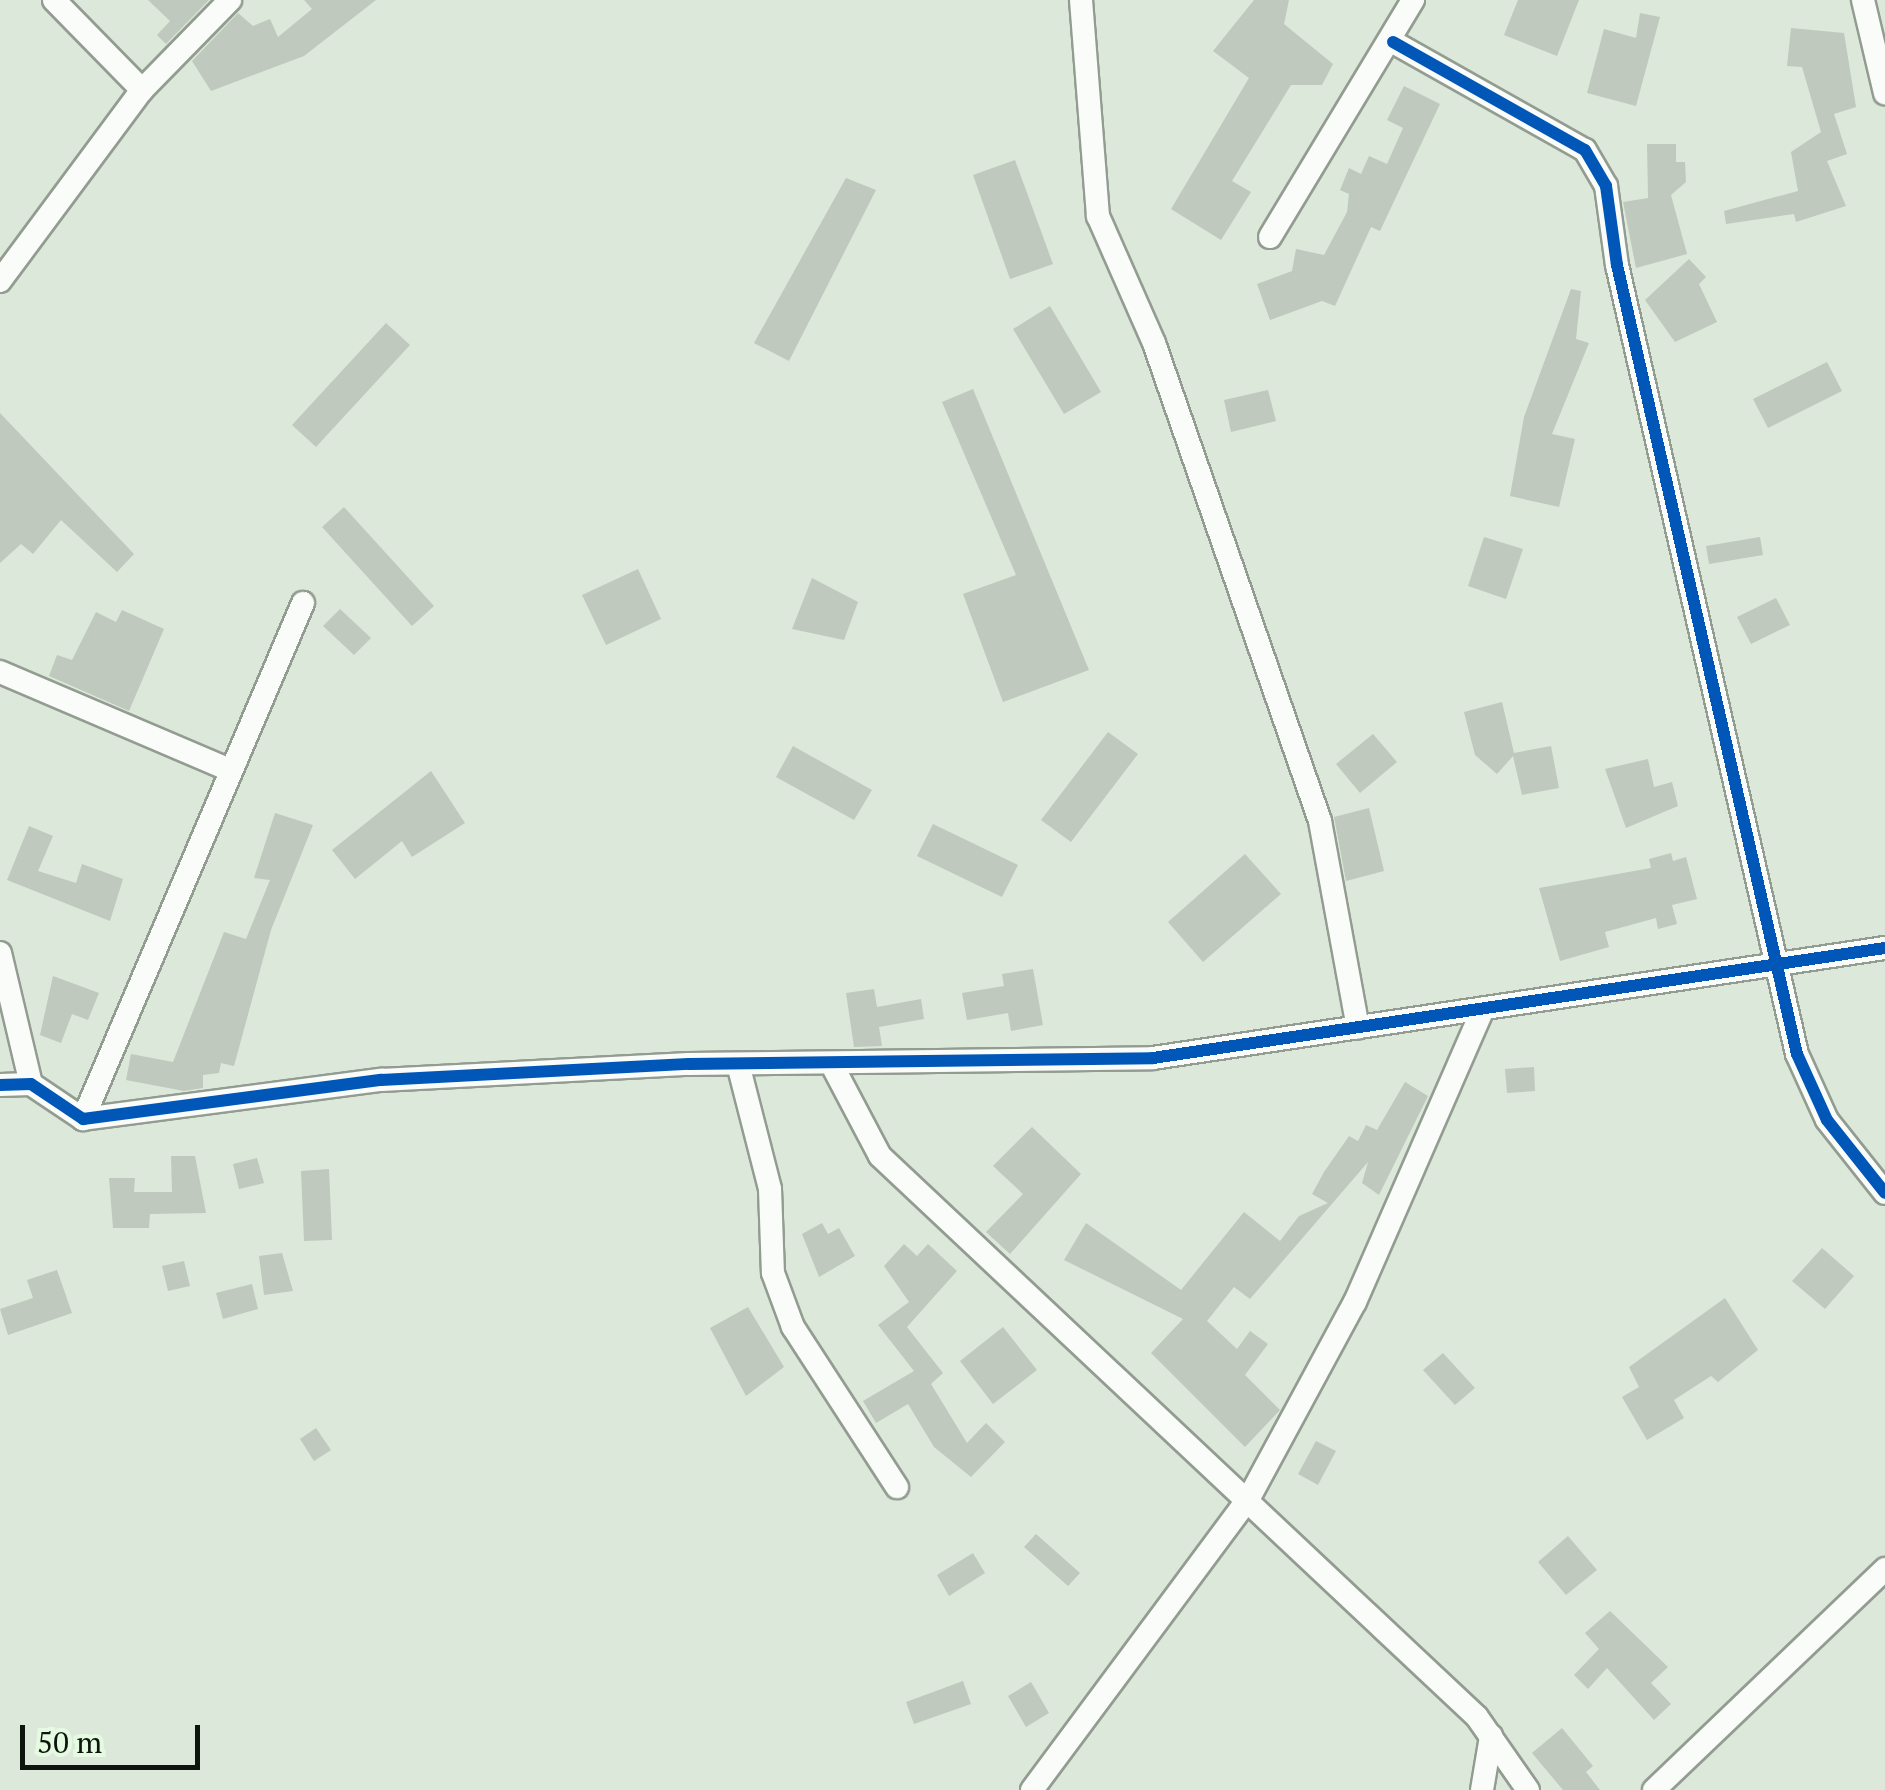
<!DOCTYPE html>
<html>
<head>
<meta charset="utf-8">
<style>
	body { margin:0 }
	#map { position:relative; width:1885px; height:1790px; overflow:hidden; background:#dce8da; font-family:"PT Serif",serif }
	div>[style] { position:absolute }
	.building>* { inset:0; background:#bfc9be }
	.roads { filter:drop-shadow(2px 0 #939c91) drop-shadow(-2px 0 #939c91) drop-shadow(0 2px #939c91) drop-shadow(0 -2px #939c91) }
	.minor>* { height:22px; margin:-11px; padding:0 11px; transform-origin:11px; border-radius:11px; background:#fafcf9 }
	.cycleway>* { height:12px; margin:-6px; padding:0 6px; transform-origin:6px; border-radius:6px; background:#0057b8 }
	span { translate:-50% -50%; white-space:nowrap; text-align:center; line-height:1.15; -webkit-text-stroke:8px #e5fbe1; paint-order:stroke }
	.scale { position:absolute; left:20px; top:1725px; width:180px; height:45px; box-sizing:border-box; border:5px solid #0d150c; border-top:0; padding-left:12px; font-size:30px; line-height:35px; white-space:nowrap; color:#0d150c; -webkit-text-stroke:8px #e5fbe1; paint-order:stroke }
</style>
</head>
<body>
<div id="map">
	<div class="building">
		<i style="clip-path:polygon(148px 0,209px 0,166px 44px,157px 35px,170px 21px)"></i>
		<i style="clip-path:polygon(304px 0,376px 0,304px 56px,211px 91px,192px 61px,238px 13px,253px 26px,270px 19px,278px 37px,312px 9px)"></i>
		<i style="clip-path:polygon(1254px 0,1289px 0,1284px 24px,1333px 64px,1322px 85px,1291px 85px,1232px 181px,1251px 192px,1221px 240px,1171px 209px,1249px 78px,1213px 51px)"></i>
		<i style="clip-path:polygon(1518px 0,1579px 0,1557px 56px,1504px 35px)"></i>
		<i style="clip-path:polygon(1640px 13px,1660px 17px,1636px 106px,1587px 93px,1604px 29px,1636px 38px)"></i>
		<i style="clip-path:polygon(1791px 28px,1844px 33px,1856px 107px,1834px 114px,1847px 154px,1827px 161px,1846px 206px,1796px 222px,1794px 214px,1726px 224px,1724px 211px,1798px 191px,1791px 152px,1821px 132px,1802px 67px,1787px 66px)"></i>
		<i style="clip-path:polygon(1404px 86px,1440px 104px,1380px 231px,1371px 227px,1335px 306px,1322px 301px,1270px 320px,1257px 284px,1292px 271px,1296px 249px,1324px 255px,1347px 212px,1349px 194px,1340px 190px,1349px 168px,1361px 174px,1369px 156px,1387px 164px,1403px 128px,1387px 120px)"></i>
		<i style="clip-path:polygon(1647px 144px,1676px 144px,1676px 162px,1685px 162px,1686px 182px,1671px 195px,1687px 254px,1636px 268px,1623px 202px,1648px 198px)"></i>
		<i style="clip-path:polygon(1015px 160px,1053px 264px,1010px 279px,973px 175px)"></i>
		<i style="clip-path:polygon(846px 178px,876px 190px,789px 361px,754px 343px)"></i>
		<i style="clip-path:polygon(1689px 259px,1706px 277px,1699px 284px,1717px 322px,1675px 342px,1645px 300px)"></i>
		<i style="clip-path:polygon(1571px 289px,1581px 291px,1576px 339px,1589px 343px,1552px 434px,1575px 439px,1559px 507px,1510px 496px,1524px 417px)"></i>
		<i style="clip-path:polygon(1050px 306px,1101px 392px,1064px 414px,1013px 329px)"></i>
		<i style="clip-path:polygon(386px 323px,410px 345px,316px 447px,292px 425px)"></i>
		<i style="clip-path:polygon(1827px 362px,1842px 391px,1768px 428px,1753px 399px)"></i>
		<i style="clip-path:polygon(973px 389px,1089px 670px,1003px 702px,963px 594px,1016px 575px,942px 402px)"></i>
		<i style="clip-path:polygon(1268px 390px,1276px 421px,1231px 432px,1224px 400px)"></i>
		<i style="clip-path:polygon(0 413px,134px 554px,117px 572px,61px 520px,33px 554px,21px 544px,0 563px)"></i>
		<i style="clip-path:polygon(344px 507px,434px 606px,412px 626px,322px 527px)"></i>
		<i style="clip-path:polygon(1484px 537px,1523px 549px,1506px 599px,1468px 586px)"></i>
		<i style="clip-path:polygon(1760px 537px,1763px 555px,1709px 564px,1706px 546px)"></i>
		<i style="clip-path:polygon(638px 569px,661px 619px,606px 645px,582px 595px)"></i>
		<i style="clip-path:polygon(812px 578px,858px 602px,844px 640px,792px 629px)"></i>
		<i style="clip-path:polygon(1776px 598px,1790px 625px,1751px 644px,1737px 617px)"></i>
		<i style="clip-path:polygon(340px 609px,371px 638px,354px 655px,323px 626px)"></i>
		<i style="clip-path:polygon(122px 610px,164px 629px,129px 711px,49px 676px,57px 655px,72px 660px,96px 612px,116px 622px)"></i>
		<i style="clip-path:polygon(1502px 702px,1514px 753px,1551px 746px,1559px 788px,1522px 795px,1513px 756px,1497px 774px,1475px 755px,1464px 712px)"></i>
		<i style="clip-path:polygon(1108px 732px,1138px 754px,1071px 842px,1041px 820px)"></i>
		<i style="clip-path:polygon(1373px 734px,1397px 762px,1360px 793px,1336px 764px)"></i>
		<i style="clip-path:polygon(793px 746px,872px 790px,854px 820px,776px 777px)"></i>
		<i style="clip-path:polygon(1648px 759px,1654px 787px,1672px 782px,1678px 806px,1626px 828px,1605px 769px)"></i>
		<i style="clip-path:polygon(431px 771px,465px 823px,412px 857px,402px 841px,355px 879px,332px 850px)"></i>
		<i style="clip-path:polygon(1369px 808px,1384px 871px,1346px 881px,1334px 817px)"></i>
		<i style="clip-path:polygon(275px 813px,313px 825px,271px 930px,234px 1066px,221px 1063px,219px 1073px,203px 1075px,203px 1088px,184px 1091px,126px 1080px,131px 1054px,173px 1062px,224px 932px,246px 939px,270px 880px,254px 878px)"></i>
		<i style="clip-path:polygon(933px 824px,1018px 865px,1002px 897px,917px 856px)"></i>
		<i style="clip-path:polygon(29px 826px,53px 836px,38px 871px,76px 883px,82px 864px,123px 879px,110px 921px,7px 880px)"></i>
		<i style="clip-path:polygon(1671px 853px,1673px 861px,1686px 857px,1697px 899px,1672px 905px,1677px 924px,1658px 929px,1656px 918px,1605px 932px,1609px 947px,1560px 961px,1539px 888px,1651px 868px,1649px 859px)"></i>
		<i style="clip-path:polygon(1245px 854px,1281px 894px,1203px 962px,1168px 922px)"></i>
		<i style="clip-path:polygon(1033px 969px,1043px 1025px,1011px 1031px,1008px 1013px,967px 1020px,962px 993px,1004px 986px,1002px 974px)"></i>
		<i style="clip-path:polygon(53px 976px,99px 993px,88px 1020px,72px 1014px,61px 1043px,40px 1035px)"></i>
		<i style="clip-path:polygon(874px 989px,877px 1007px,921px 999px,924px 1019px,879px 1027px,882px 1046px,854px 1047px,846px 993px)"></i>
		<i style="clip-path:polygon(1534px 1067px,1535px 1091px,1507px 1093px,1505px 1069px)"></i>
		<i style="clip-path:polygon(1405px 1082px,1428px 1096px,1379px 1195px,1362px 1183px,1368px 1162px,1250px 1299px,1234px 1287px,1207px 1321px,1237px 1349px,1250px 1331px,1268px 1344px,1245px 1375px,1280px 1410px,1245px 1447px,1151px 1353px,1183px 1319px,1064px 1260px,1086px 1223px,1181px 1290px,1244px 1212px,1280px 1241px,1299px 1216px,1328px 1203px,1312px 1194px,1324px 1172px,1349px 1136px,1358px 1141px,1366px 1125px,1377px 1130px)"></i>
		<i style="clip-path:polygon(1032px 1127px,1081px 1174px,1010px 1254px,986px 1232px,1023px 1194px,993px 1166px)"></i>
		<i style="clip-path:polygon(171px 1156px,195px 1156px,206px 1213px,150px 1214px,149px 1228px,113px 1228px,109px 1178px,135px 1178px,134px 1192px,172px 1192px)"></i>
		<i style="clip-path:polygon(257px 1158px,264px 1183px,239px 1189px,233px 1164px)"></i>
		<i style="clip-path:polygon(329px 1169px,332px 1240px,304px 1241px,301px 1171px)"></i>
		<i style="clip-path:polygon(822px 1223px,828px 1234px,839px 1228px,855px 1256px,819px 1277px,802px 1234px)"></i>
		<i style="clip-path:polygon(904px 1244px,917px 1256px,928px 1244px,957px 1271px,907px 1327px,943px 1373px,931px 1384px,967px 1443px,986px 1423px,1005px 1442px,971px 1477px,934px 1447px,908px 1404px,876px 1423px,863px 1401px,914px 1371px,878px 1325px,909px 1302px,884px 1266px)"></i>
		<i style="clip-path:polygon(1822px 1248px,1854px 1276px,1825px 1309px,1792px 1281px)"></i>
		<i style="clip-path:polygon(282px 1253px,293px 1291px,264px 1295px,259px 1256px)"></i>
		<i style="clip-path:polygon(184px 1261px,190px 1286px,168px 1291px,162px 1266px)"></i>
		<i style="clip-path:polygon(57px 1270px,72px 1313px,8px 1335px,0 1309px,33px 1298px,27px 1280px)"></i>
		<i style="clip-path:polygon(252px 1284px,258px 1309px,223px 1319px,216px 1293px)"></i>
		<i style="clip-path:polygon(1725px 1298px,1758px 1350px,1718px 1382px,1711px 1376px,1674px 1400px,1684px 1418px,1647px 1440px,1622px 1397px,1639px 1387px,1629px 1367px)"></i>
		<i style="clip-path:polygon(748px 1307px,784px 1367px,746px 1396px,710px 1328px)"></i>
		<i style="clip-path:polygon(1003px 1327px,1037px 1370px,993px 1404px,960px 1361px)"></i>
		<i style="clip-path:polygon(1443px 1353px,1475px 1388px,1455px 1405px,1423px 1370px)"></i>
		<i style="clip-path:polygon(316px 1428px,331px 1450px,314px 1461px,300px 1439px)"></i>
		<i style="clip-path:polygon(1316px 1441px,1336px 1451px,1318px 1485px,1298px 1474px)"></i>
		<i style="clip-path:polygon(1036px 1534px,1080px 1573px,1068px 1586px,1024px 1547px)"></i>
		<i style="clip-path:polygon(1568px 1536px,1597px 1570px,1566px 1595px,1538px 1562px)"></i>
		<i style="clip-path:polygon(973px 1553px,985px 1573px,949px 1596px,937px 1575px)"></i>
		<i style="clip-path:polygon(1610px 1611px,1668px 1667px,1651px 1683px,1671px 1704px,1654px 1720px,1607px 1668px,1588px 1689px,1574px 1675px,1599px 1649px,1585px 1633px)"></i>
		<i style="clip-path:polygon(963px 1681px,971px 1704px,914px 1724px,906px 1702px)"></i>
		<i style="clip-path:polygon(1031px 1682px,1049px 1713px,1026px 1727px,1008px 1696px)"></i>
		<i style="clip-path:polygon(1562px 1728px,1593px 1766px,1586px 1772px,1600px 1790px,1563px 1790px,1532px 1753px)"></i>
	</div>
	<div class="roads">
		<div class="minor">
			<i style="left:54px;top:0;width:126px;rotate:45.6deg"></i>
			<i style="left:1081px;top:0;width:217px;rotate:85.5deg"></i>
			<i style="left:1098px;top:216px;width:139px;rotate:66.2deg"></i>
			<i style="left:1154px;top:343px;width:506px;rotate:70.85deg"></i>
			<i style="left:1320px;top:821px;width:210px;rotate:79.6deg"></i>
			<i style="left:1863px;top:0;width:96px;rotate:76.7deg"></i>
			<i style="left:1393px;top:42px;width:220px;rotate:29.4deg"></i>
			<i style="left:1585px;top:150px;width:42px;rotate:59.7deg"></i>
			<i style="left:1606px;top:186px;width:80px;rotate:82.1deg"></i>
			<i style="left:1617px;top:265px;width:809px;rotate:77.15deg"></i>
			<i style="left:1797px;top:1054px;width:72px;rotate:65.6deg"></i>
			<i style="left:1827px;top:1120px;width:93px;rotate:51.5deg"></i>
			<i style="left:1270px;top:237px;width:277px;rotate:-58.9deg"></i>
			<i style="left:0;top:281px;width:238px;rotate:-53.4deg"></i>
			<i style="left:142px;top:90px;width:126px;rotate:-45.6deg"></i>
			<i style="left:0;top:672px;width:250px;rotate:23.1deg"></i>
			<i style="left:0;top:953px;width:135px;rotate:76.7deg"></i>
			<i style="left:831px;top:1063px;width:105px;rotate:62.2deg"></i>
			<i style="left:880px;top:1156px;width:819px;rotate:43.22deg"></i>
			<i style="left:1477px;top:1717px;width:89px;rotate:55.1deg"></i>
			<i style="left:738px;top:1064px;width:129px;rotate:75.6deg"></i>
			<i style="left:770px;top:1189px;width:84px;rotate:88deg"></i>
			<i style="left:773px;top:1273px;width:58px;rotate:69.7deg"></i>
			<i style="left:793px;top:1327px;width:191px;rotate:57deg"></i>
			<i style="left:0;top:1085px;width:31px;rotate:-2deg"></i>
			<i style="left:31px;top:1084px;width:63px;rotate:33.9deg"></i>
			<i style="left:83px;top:1119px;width:301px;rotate:-7.5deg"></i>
			<i style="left:381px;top:1080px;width:308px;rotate:-3deg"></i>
			<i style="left:689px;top:1064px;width:464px;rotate:-0.7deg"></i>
			<i style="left:1153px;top:1058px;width:740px;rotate:-8.55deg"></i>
			<i style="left:83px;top:1119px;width:561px;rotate:-66.91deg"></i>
			<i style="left:1032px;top:1790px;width:366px;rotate:-53.4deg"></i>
			<i style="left:1250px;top:1496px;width:221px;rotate:-61.6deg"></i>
			<i style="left:1355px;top:1302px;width:320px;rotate:-66.4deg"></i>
			<i style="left:1482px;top:1790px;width:55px;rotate:-80.5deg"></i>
			<i style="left:1654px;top:1790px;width:320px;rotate:-43.7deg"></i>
		</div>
	</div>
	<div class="cycleway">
		<i style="left:1393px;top:42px;width:220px;rotate:29.4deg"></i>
		<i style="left:1585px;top:150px;width:42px;rotate:59.7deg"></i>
		<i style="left:1606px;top:186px;width:80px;rotate:82.1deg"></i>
		<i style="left:1617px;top:265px;width:809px;rotate:77.15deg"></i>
		<i style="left:1797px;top:1054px;width:72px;rotate:65.6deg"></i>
		<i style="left:1827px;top:1120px;width:93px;rotate:51.5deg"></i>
		<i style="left:0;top:1085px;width:31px;rotate:-2deg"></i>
		<i style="left:31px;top:1084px;width:63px;rotate:33.9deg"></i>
		<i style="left:83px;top:1119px;width:301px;rotate:-7.5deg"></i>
		<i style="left:381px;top:1080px;width:308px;rotate:-3deg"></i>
		<i style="left:689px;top:1064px;width:464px;rotate:-0.7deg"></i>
		<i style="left:1153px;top:1058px;width:740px;rotate:-8.55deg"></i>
	</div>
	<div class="scale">50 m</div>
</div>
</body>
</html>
